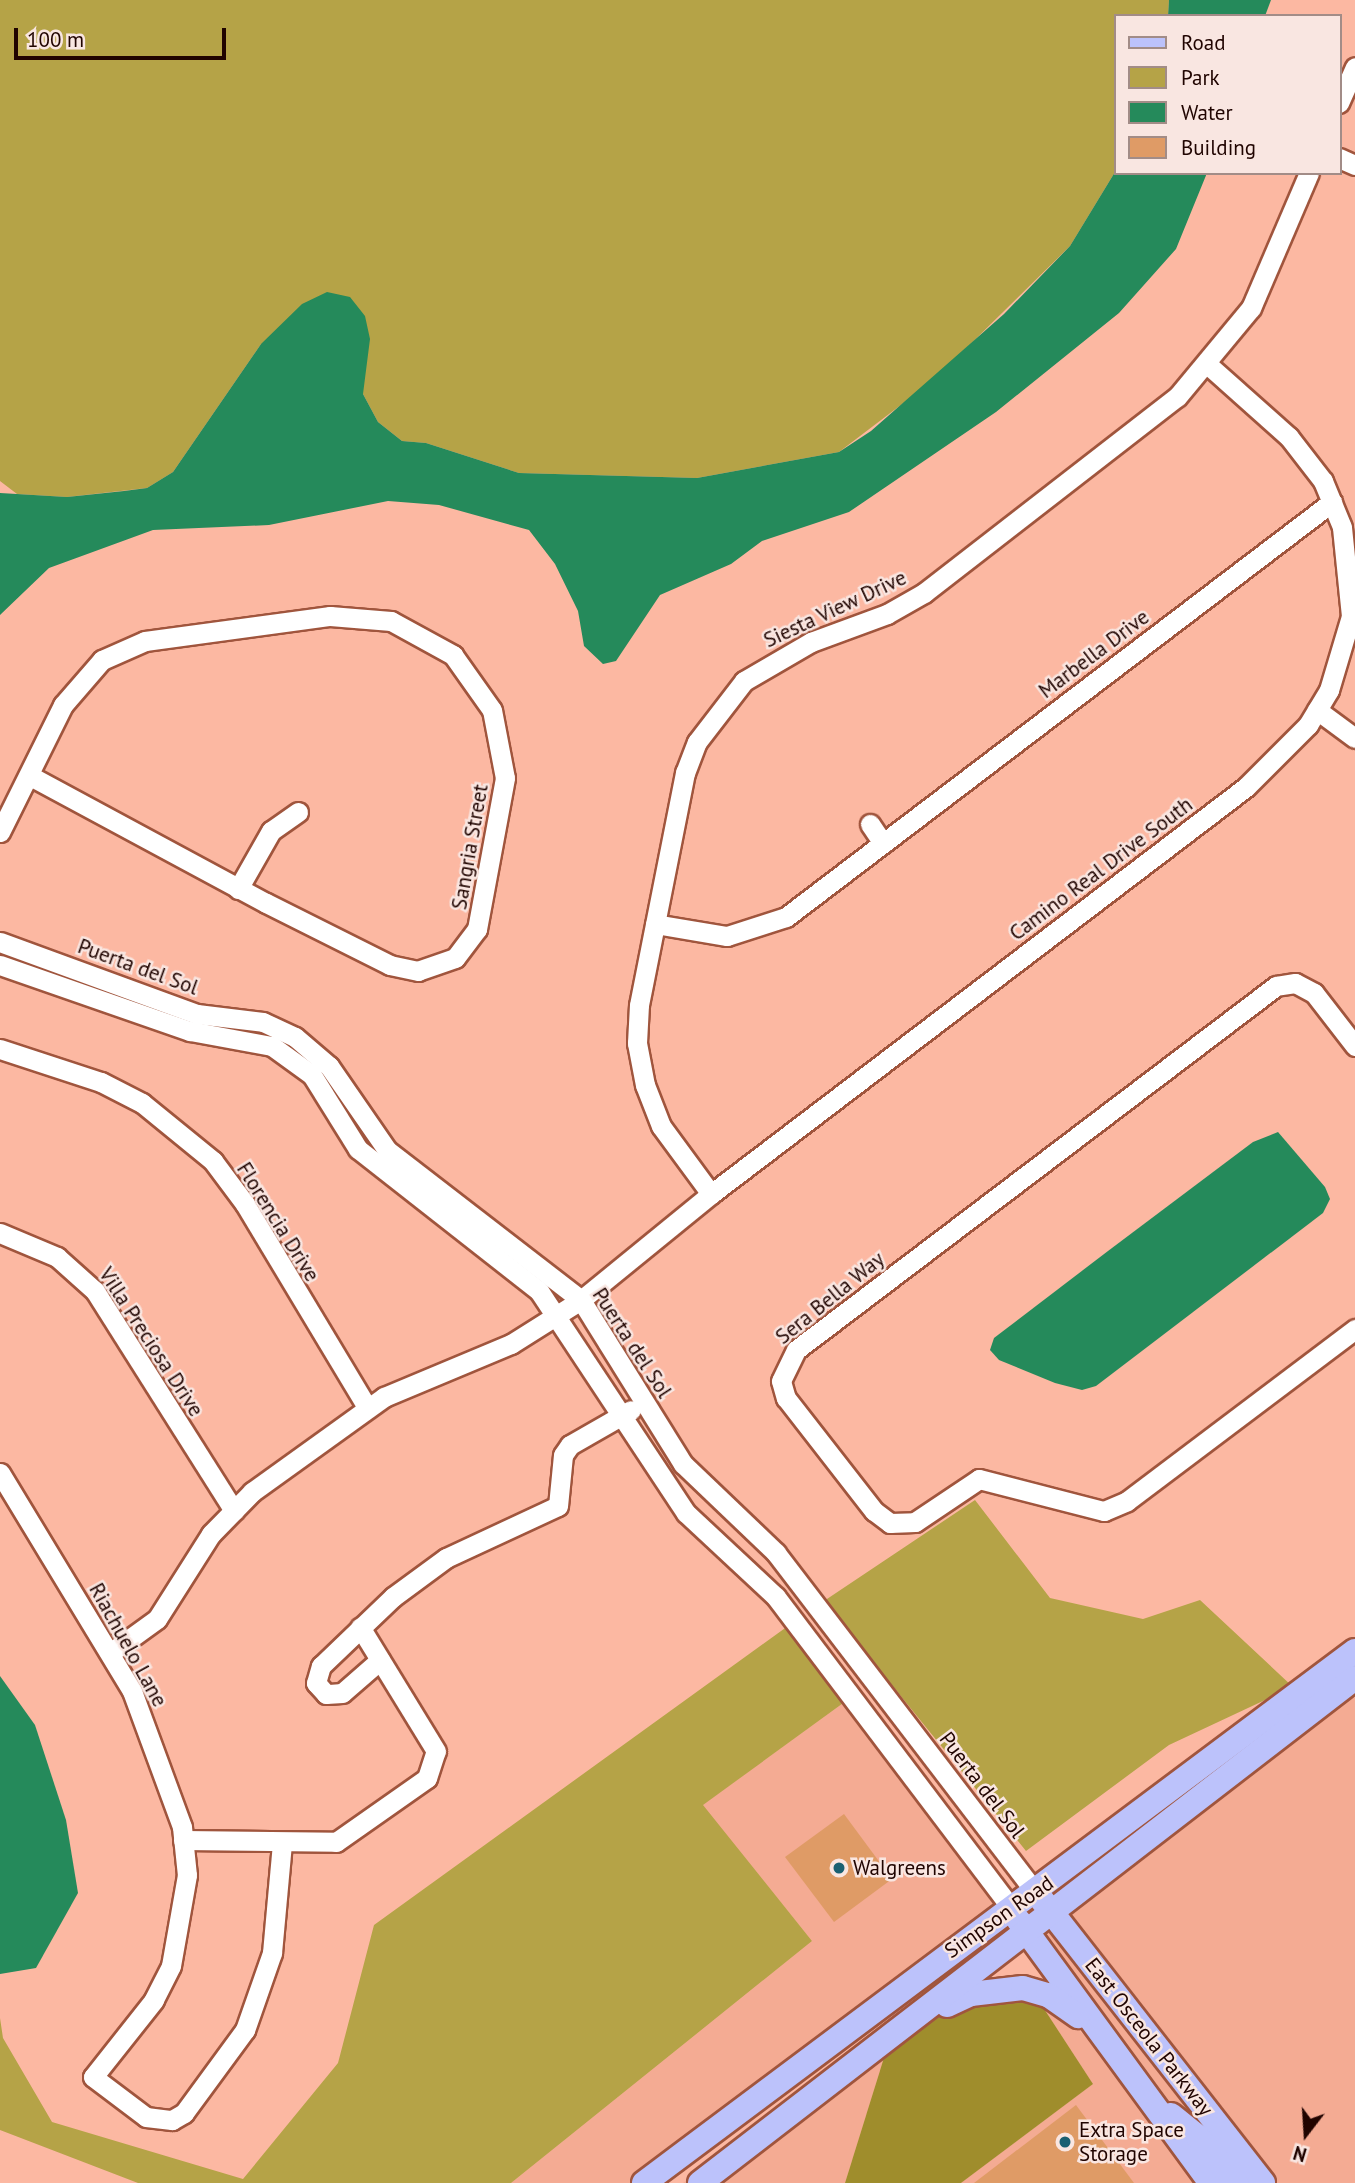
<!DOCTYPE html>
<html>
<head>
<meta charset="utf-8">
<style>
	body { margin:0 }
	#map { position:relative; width:1355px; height:2183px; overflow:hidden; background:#fcb8a2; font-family:"PT Sans",sans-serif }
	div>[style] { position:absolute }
	.built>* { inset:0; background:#f4ab93 }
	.green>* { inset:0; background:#b5a347 }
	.forest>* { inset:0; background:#9f8d2c }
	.water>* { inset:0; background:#258a5b }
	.building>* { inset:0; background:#df9b66 }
	.roads { filter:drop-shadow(2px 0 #a0553d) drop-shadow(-2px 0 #a0553d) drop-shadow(0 2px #a0553d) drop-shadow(0 -2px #a0553d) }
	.minor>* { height:19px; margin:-9.5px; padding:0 9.5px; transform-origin:9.5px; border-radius:9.5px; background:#fff }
	.major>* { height:24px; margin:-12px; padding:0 12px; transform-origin:12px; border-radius:12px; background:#bcc2fb }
	.dots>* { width:19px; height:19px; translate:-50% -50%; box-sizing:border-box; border:4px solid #f9e6e1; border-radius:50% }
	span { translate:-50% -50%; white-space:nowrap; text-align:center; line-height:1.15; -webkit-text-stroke:5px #f9e6e1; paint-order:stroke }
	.street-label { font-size:21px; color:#200400 }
	.poi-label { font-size:21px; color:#200400 }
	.left { translate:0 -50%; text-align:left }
	.legend { position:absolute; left:1114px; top:14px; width:228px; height:161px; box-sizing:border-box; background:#f9e6e1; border:2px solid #a28c87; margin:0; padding:9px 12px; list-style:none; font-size:21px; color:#200400 }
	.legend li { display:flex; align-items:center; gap:14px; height:35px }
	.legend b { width:35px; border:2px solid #a28c87 }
	.north { position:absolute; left:1271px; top:2099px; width:70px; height:70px; -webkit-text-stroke:5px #f9e6e1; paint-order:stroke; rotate:197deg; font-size:19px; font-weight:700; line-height:28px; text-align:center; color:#200400 }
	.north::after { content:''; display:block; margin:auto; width:24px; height:32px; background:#200400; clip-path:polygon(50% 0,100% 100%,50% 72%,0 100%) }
	.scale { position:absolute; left:14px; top:28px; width:212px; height:32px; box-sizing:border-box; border:4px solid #200400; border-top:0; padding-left:9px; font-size:21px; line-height:24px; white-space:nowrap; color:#200400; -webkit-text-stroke:5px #f9e6e1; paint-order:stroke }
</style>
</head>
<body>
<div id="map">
	<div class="built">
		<i style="clip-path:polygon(1345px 1695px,1355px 1698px,1355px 2183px,1273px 2183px,1063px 1914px)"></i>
		<i style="clip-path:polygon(846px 1701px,1000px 1906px,658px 2183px,511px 2183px,812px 1941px,702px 1805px)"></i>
		<i style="clip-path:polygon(1050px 1924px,1253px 2183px,1185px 2115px,1147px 2088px,1038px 1934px)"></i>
		<i style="clip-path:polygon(1039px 2001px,1094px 2042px,1201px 2183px,961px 2183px,1093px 2084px)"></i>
		<i style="clip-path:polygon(887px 2048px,845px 2183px,683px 2183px,769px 2118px)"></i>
	</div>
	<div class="green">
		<i style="clip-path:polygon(0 0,1169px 0,1168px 16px,1115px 16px,1115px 172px,1070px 246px,935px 379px,839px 452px,697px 478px,519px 473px,426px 443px,402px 441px,378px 422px,363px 394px,261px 344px,173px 472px,147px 488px,67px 497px,17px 494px,0 481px)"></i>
		<i style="clip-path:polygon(975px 1500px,1050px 1598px,1143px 1619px,1200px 1600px,1293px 1687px,1169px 1745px,1026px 1851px,824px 1601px)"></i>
		<i style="clip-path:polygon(788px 1626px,846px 1701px,703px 1805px,812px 1941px,511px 2183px,138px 2183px,0 2130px,0 2018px,3px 2038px,52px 2122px,243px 2179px,338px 2063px,374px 1925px)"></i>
	</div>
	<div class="forest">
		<i style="clip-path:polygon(994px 1997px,1039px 2001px,1093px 2084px,961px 2183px,845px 2183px,887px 2048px,931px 2015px)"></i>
	</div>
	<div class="water">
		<i style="clip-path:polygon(1169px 0,1271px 0,1265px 16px,1168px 16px)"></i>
		<i style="clip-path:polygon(1115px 172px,1207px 173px,1176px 249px,1119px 313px,996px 412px,849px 512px,762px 541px,731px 564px,660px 595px,616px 661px,603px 664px,584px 646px,578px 611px,555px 564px,529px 530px,439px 505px,388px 501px,269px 525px,153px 530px,49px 568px,0 615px,0 493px,67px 497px,124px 491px,147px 488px,173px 472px,261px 344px,302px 304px,327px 292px,350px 297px,365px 316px,370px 339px,363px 394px,378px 422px,402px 441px,426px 443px,519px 473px,697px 478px,839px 452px,871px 431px,1004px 314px,1070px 246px)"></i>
		<i style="clip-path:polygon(1278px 1132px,1325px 1187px,1330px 1199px,1323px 1213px,1096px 1386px,1082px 1390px,1055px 1383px,999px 1360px,990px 1350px,994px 1338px,1108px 1251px,1253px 1142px)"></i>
		<i style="clip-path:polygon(0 1676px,35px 1725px,66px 1820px,78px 1893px,36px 1968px,0 1974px)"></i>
	</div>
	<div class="building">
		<i style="clip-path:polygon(844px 1814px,892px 1879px,834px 1922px,785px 1857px)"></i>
		<i style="clip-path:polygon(1076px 2105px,1134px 2183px,974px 2183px)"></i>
	</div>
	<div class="roads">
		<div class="minor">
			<i style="left:1339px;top:103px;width:39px;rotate:-66deg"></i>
			<i style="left:1339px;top:158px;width:17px;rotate:24deg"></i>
			<i style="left:1317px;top:710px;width:47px;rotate:36.4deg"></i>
			<i style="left:870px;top:824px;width:23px;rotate:56deg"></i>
			<i style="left:0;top:832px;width:142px;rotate:-63.6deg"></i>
			<i style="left:63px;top:705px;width:60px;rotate:-49.1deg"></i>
			<i style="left:102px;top:660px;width:47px;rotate:-23.8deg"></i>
			<i style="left:145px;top:641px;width:187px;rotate:-7.7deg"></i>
			<i style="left:330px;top:616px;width:61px;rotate:4.7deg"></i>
			<i style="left:391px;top:621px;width:71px;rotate:28.7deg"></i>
			<i style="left:453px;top:655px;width:67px;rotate:54.7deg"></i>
			<i style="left:492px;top:710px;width:69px;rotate:79.2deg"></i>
			<i style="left:505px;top:778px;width:154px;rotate:100.5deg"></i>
			<i style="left:477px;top:929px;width:36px;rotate:127deg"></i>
			<i style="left:455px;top:958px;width:39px;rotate:161deg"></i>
			<i style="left:418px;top:971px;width:29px;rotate:-168deg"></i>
			<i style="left:390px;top:965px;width:139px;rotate:-153.4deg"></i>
			<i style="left:266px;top:903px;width:268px;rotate:-151.7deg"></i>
			<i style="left:238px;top:889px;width:67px;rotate:-60.4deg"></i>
			<i style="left:271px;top:831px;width:33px;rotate:-35deg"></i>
			<i style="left:655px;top:924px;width:73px;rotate:9.5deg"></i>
			<i style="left:727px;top:936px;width:62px;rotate:-17.9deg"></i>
			<i style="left:786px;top:917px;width:686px;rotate:-37.24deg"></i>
			<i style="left:0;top:942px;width:210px;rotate:20.1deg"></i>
			<i style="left:197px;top:1014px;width:66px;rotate:6.9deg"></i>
			<i style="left:263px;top:1022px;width:35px;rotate:25deg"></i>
			<i style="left:295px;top:1037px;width:45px;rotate:40.5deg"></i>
			<i style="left:329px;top:1066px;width:102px;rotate:55.4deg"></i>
			<i style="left:387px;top:1150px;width:245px;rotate:37.7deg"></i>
			<i style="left:581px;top:1300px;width:193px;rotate:58.1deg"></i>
			<i style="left:683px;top:1464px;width:129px;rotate:43.7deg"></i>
			<i style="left:776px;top:1553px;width:427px;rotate:52.6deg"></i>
			<i style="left:0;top:965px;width:201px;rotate:19.2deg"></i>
			<i style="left:190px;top:1031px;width:83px;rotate:10.4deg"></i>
			<i style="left:272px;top:1046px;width:49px;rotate:35.9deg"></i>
			<i style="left:312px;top:1075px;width:87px;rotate:58.1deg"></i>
			<i style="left:358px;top:1149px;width:230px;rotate:38.1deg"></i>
			<i style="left:539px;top:1291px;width:266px;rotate:56.5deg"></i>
			<i style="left:686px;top:1513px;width:123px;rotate:43deg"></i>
			<i style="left:776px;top:1597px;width:390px;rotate:52.9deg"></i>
			<i style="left:1355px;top:1046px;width:67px;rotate:-127.7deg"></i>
			<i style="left:1314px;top:993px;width:21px;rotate:-152deg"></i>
			<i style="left:1295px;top:983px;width:19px;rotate:171deg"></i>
			<i style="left:1276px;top:986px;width:602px;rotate:142.83deg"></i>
			<i style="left:796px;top:1350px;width:34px;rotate:116deg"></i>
			<i style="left:781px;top:1381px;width:18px;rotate:74deg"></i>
			<i style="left:786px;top:1398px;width:143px;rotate:52.1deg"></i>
			<i style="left:874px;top:1511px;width:20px;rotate:37deg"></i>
			<i style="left:890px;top:1523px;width:25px;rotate:-2deg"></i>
			<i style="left:915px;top:1522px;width:77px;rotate:-33.9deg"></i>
			<i style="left:979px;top:1479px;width:129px;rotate:14.4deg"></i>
			<i style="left:1104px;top:1511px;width:25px;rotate:-23deg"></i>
			<i style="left:1127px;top:1501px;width:286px;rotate:-37deg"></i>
			<i style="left:0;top:1049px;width:106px;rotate:18.1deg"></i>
			<i style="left:101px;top:1082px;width:46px;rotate:27.1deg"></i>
			<i style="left:142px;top:1103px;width:92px;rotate:39.2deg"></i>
			<i style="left:213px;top:1161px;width:54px;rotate:53.3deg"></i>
			<i style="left:245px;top:1204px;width:237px;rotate:59deg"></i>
			<i style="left:711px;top:1194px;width:84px;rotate:-126.3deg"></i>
			<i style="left:661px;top:1126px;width:44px;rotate:-111.3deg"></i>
			<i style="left:645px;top:1085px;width:43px;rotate:-100.8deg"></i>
			<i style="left:637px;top:1043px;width:38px;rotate:-87deg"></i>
			<i style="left:639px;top:1005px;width:237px;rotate:-78.8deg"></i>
			<i style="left:685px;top:773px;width:33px;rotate:-69deg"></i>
			<i style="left:697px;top:742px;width:77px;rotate:-52.4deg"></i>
			<i style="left:744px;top:681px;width:78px;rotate:-30.2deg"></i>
			<i style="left:811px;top:642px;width:81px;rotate:-20.2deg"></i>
			<i style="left:887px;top:614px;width:43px;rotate:-29.6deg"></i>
			<i style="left:924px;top:593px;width:320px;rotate:-37.8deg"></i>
			<i style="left:1177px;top:397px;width:116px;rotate:-50.3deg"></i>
			<i style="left:1251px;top:308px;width:147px;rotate:-66.8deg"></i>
			<i style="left:0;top:1233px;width:62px;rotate:22.8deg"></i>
			<i style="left:57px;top:1257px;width:51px;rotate:41.8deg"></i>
			<i style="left:95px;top:1291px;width:260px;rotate:57.7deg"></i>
			<i style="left:0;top:1473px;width:255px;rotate:58.8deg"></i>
			<i style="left:132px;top:1691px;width:145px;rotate:69.8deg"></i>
			<i style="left:182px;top:1827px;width:48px;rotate:84.1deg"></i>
			<i style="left:187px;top:1875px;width:92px;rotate:100deg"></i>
			<i style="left:171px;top:1966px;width:38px;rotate:117deg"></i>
			<i style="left:154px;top:2000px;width:98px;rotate:128.4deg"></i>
			<i style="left:93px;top:2077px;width:66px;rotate:37deg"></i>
			<i style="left:146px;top:2117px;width:26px;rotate:7deg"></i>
			<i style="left:172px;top:2120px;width:14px;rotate:-30deg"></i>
			<i style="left:184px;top:2113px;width:103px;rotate:-53.7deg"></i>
			<i style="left:245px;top:2030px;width:82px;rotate:-70.7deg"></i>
			<i style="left:272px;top:1953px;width:110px;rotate:-84.8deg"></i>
			<i style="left:110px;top:1653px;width:58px;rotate:-35.9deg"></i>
			<i style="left:157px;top:1619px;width:101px;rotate:-57.6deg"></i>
			<i style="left:211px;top:1534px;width:59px;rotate:-45.7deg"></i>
			<i style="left:252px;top:1492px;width:163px;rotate:-35.7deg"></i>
			<i style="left:384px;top:1397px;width:138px;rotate:-22.7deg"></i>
			<i style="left:511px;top:1344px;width:83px;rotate:-32.2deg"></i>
			<i style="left:581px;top:1300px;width:168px;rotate:-39.2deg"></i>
			<i style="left:711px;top:1194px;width:672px;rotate:-37.26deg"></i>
			<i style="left:1246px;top:787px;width:88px;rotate:-45deg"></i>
			<i style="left:1308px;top:725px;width:41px;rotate:-59deg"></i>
			<i style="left:1329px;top:690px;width:77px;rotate:-73.4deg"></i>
			<i style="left:1351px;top:616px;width:89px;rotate:-95.8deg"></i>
			<i style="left:1342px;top:527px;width:50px;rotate:-112.4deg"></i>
			<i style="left:1323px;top:481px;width:56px;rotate:-127.7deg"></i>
			<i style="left:1289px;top:437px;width:110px;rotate:-138.3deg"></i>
			<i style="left:380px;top:1660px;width:50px;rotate:139deg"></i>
			<i style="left:342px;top:1693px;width:16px;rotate:176deg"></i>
			<i style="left:326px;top:1694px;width:15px;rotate:-132deg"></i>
			<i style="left:316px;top:1683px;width:18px;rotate:-74deg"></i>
			<i style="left:321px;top:1666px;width:100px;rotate:-43.8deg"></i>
			<i style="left:393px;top:1597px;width:66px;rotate:-36.3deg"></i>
			<i style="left:446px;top:1558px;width:123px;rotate:-24.9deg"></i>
			<i style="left:558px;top:1506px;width:51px;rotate:-84.4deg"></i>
			<i style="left:563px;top:1455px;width:12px;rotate:-55deg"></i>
			<i style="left:570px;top:1445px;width:70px;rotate:-29.8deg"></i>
			<i style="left:183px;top:1840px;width:153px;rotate:0.7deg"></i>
			<i style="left:336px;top:1842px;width:111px;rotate:-35.1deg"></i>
			<i style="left:427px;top:1778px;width:28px;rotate:-72deg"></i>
			<i style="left:436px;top:1751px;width:145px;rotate:-121.5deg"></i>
		</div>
		<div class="major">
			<i style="left:1042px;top:1900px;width:359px;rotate:52deg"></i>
			<i style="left:1019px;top:1921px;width:325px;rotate:53.8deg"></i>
			<i style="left:947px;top:2005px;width:26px;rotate:-25deg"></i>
			<i style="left:971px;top:1994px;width:52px;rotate:-6.6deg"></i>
			<i style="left:1023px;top:1988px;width:26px;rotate:16deg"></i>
			<i style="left:1048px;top:1995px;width:37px;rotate:35deg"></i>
			<i style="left:1171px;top:2115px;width:35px;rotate:39deg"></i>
			<i style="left:1198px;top:2137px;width:60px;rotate:50.4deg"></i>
			<i style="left:644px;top:2183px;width:888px;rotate:-36.81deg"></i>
			<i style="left:700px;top:2183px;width:827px;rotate:-37.63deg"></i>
		</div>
	</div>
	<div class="dots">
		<i style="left:839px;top:1868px;background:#1a6072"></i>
		<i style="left:1065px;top:2142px;background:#1a6072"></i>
	</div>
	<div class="street-label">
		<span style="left:835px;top:609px;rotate:-25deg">Siesta View Drive</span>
		<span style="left:1094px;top:654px;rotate:-37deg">Marbella Drive</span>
		<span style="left:470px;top:847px;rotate:-80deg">Sangria Street</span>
		<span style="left:1101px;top:869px;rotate:-37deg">Camino Real Drive South</span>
		<span style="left:138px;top:967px;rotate:20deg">Puerta del Sol</span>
		<span style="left:278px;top:1222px;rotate:58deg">Florencia Drive</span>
		<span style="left:830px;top:1298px;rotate:-39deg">Sera Bella Way</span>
		<span style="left:151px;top:1342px;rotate:57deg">Villa Preciosa Drive</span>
		<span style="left:632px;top:1343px;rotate:57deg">Puerta del Sol</span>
		<span style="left:128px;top:1645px;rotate:61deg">Riachuelo Lane</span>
		<span style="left:982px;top:1785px;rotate:53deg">Puerta del Sol</span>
		<span style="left:999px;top:1917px;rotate:-35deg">Simpson Road</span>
		<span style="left:1149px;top:2037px;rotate:52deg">East Osceola Parkway</span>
	</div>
	<div class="poi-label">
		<span class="left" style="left:853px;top:1868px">Walgreens</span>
		<span class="left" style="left:1079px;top:2142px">Extra Space<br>Storage</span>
	</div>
	<ul class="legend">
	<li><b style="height:9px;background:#bcc2fb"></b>Road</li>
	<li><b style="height:19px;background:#b5a347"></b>Park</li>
	<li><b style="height:19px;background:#258a5b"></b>Water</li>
	<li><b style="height:19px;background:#df9b66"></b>Building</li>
	</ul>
	<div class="north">N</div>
	<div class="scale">100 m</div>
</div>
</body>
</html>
